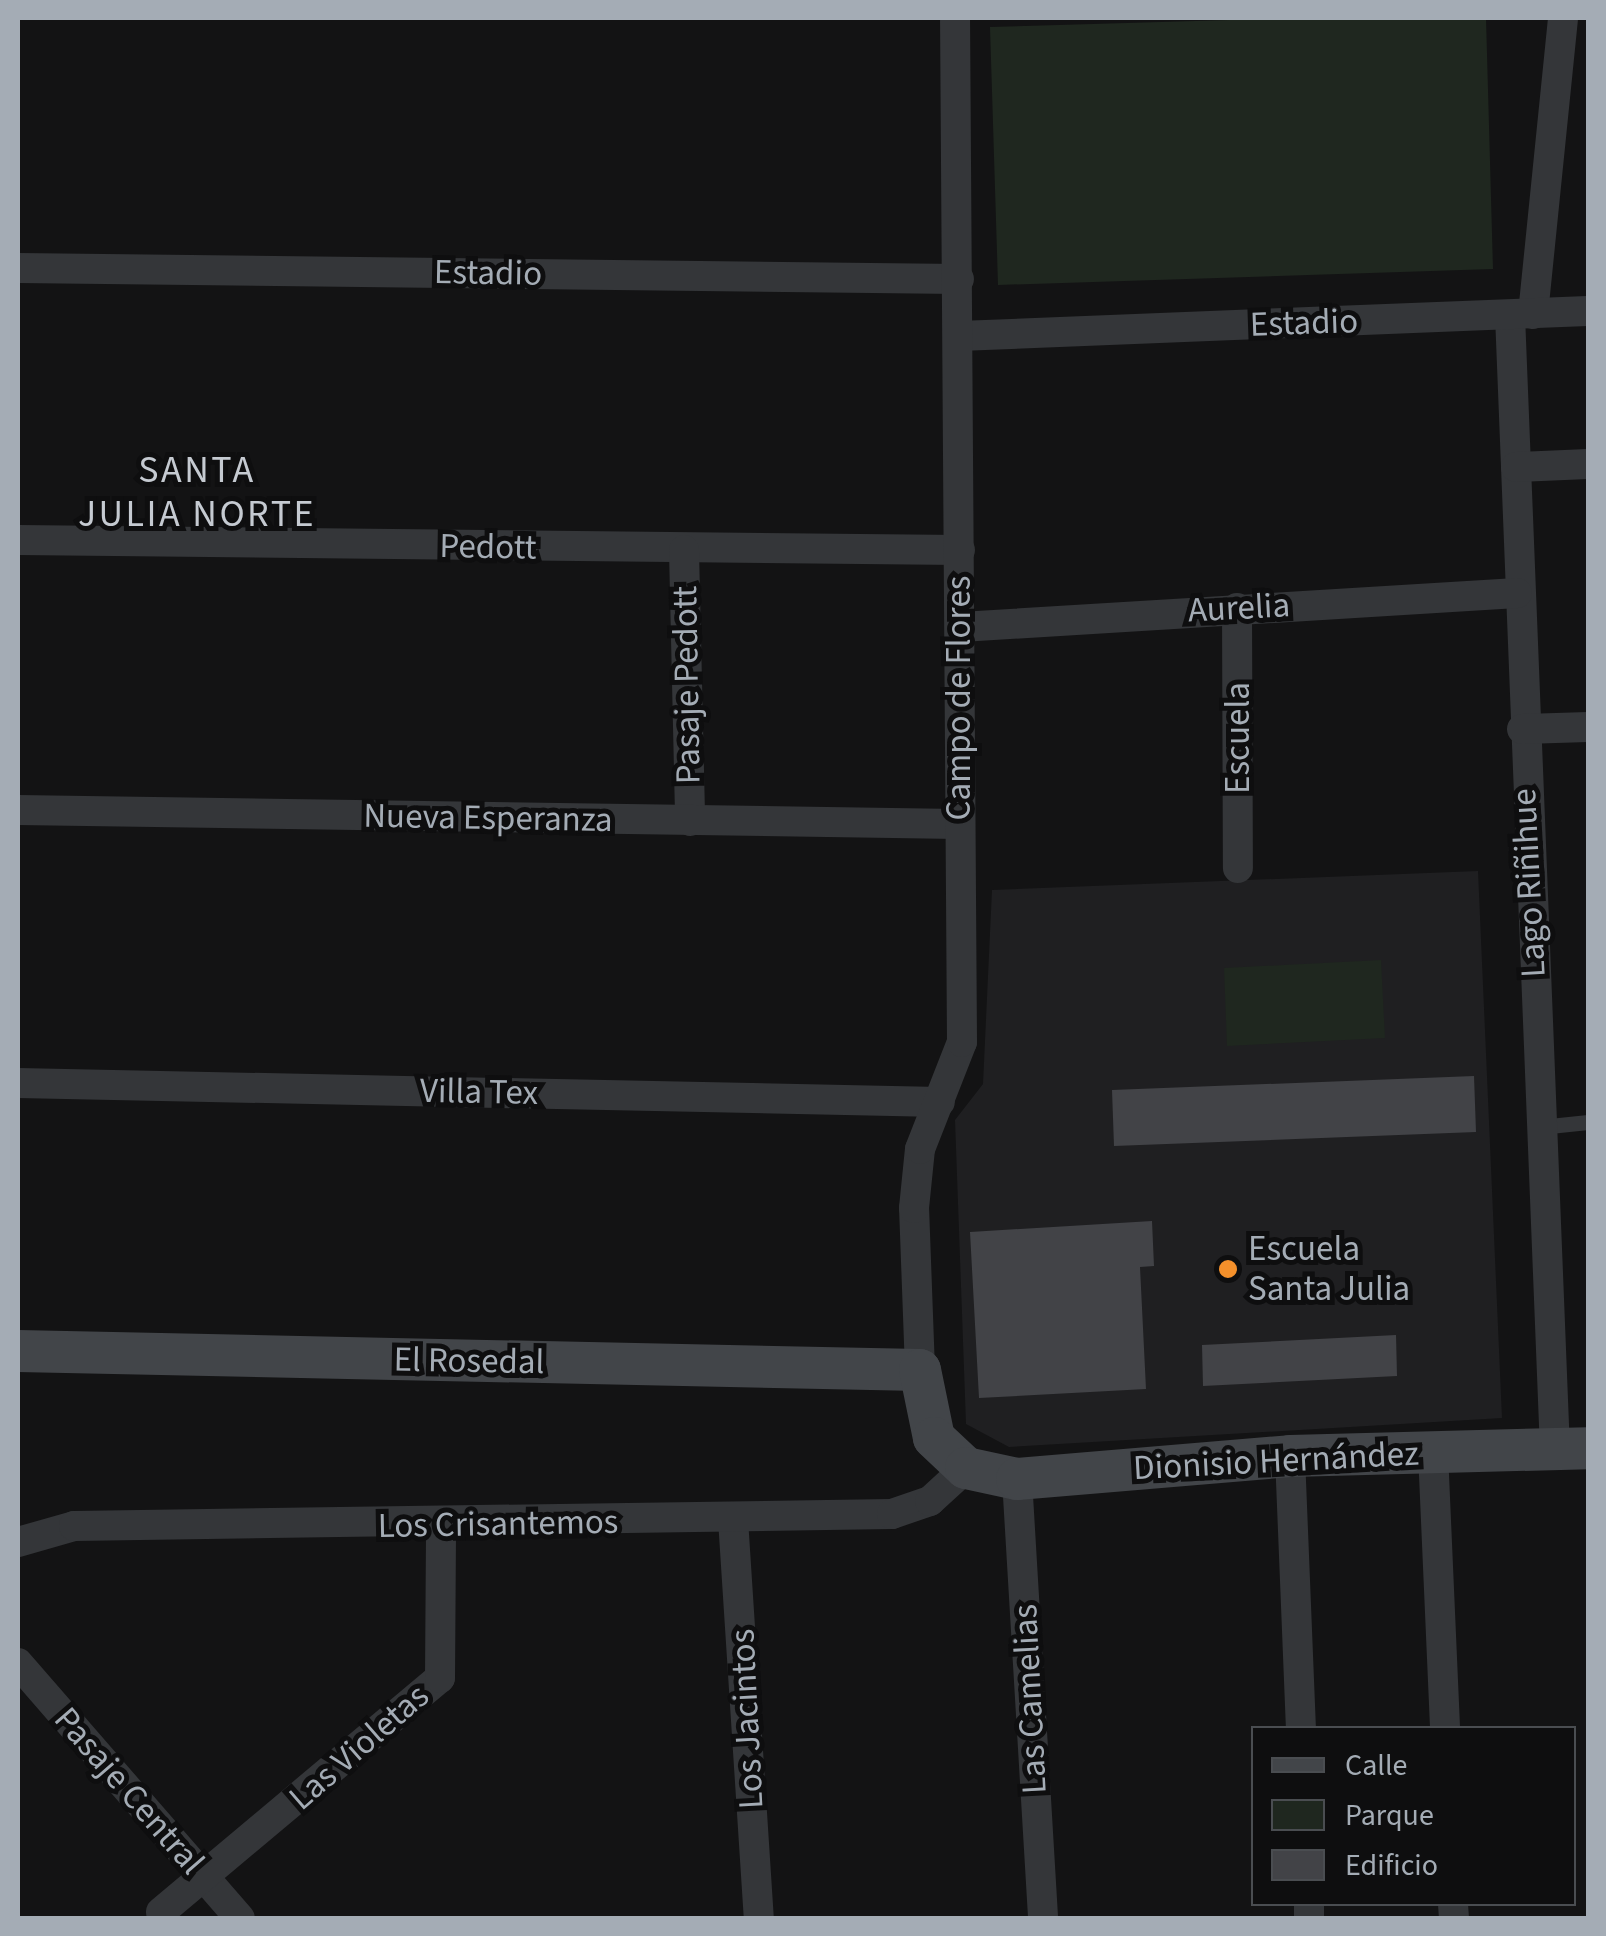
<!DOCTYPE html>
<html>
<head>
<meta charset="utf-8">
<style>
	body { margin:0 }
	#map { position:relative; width:1606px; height:1936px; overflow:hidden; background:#131314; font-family:"Source Sans 3",sans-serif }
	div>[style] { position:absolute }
	.built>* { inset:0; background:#1f1f21 }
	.green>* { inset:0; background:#1f271f }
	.building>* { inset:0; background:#424347 }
	.lane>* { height:15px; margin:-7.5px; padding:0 7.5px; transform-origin:7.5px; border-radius:7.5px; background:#343639 }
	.street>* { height:30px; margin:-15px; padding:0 15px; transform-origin:15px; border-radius:15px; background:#343639 }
	.secondary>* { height:42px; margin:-21px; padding:0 21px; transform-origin:21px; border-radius:21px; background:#424549 }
	.dots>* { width:28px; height:28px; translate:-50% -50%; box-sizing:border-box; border:5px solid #0e0e0f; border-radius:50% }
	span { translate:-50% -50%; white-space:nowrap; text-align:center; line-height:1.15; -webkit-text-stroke:10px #0e0e0f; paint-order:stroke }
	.street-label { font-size:35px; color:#a4acb5 }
	.poi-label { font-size:35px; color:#a4acb5 }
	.left { translate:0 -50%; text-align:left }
	.neighbourhood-label { font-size:38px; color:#c5cad1; letter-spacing:2.5px }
	.frame { position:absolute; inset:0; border:20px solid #a4acb5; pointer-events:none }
	.legend { position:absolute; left:1251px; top:1726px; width:325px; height:180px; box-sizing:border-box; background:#0e0e0f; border:2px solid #4a4d51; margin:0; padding:12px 18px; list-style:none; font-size:30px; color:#a4acb5 }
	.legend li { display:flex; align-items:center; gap:20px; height:50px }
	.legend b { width:50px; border:2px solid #4a4d51 }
</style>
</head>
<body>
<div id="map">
	<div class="built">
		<i style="clip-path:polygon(1478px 871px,1502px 1418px,1009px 1447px,966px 1424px,955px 1120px,983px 1084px,992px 890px)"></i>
	</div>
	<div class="green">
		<i style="clip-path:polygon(1296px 18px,1486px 18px,1493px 269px,998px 285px,990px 27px)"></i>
		<i style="clip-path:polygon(1381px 960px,1385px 1038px,1227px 1046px,1224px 968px)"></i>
	</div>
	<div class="building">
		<i style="clip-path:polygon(1474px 1076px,1476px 1132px,1114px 1146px,1112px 1090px)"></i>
		<i style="clip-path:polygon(1152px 1221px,1154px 1266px,1140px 1267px,1146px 1389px,979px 1398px,970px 1232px)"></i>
		<i style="clip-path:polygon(1396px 1335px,1397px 1376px,1203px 1386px,1202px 1345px)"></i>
	</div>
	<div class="lane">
		<i style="left:1540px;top:1127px;width:48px;rotate:-5.9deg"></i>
	</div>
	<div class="street">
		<i style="left:18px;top:268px;width:941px;rotate:0.67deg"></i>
		<i style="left:1533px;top:314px;width:298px;rotate:-84.2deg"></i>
		<i style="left:1510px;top:315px;width:1136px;rotate:87.73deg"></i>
		<i style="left:959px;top:336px;width:629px;rotate:-2.28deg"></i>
		<i style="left:1516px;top:467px;width:72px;rotate:-2.4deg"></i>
		<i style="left:18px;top:540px;width:942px;rotate:0.61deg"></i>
		<i style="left:684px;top:550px;width:271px;rotate:88.7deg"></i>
		<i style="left:1237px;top:608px;width:260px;rotate:89.8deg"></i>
		<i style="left:961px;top:627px;width:557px;rotate:-3.5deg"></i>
		<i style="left:1522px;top:729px;width:66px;rotate:-1.7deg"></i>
		<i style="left:18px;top:810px;width:940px;rotate:0.85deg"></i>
		<i style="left:18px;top:1083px;width:922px;rotate:1.18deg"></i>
		<i style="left:920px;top:1370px;width:162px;rotate:-92.1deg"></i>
		<i style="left:914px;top:1208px;width:59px;rotate:-84.2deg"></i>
		<i style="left:920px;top:1149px;width:115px;rotate:-68.6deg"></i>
		<i style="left:962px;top:1042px;width:1024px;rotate:-90.39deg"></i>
		<i style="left:1433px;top:1452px;width:276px;rotate:87.5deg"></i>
		<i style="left:1290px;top:1456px;width:272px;rotate:87.7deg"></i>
		<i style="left:1017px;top:1479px;width:440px;rotate:86.6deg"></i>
		<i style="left:733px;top:1519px;width:400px;rotate:86.3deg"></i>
		<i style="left:18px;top:1542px;width:58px;rotate:-15.9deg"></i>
		<i style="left:74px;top:1526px;width:818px;rotate:-0.84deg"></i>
		<i style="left:892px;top:1514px;width:40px;rotate:-18.9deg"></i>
		<i style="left:930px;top:1501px;width:49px;rotate:-42.5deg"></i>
		<i style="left:18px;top:1663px;width:338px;rotate:49deg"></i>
		<i style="left:1309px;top:1904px;width:14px;rotate:90deg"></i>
		<i style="left:1453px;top:1904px;width:14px;rotate:86deg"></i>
		<i style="left:161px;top:1912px;width:364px;rotate:-40deg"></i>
		<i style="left:440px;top:1678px;width:152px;rotate:-89.6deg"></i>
	</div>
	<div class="secondary">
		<i style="left:18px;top:1351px;width:902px;rotate:1.21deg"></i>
		<i style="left:920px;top:1370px;width:69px;rotate:78.4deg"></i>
		<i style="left:934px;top:1438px;width:44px;rotate:43.2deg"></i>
		<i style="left:966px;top:1468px;width:52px;rotate:12.2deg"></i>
		<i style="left:1017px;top:1479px;width:274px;rotate:-4.8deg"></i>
		<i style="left:1290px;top:1456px;width:298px;rotate:-1.5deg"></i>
	</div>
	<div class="dots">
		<i style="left:1228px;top:1269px;background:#f4902b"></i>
	</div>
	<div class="street-label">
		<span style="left:488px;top:273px;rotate:1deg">Estadio</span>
		<span style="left:1304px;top:323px;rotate:-2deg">Estadio</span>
		<span style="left:488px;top:547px;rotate:1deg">Pedott</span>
		<span style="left:1239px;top:608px;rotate:-3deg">Aurelia</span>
		<span style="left:687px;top:685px;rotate:-91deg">Pasaje Pedott</span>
		<span style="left:959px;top:698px;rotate:-90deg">Campo de Flores</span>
		<span style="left:1238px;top:738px;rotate:-90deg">Escuela</span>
		<span style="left:488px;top:818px;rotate:1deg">Nueva Esperanza</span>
		<span style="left:1529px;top:883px;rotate:-93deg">Lago Riñihue</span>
		<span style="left:479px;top:1092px;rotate:1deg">Villa Tex</span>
		<span style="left:469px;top:1361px;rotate:1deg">El Rosedal</span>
		<span style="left:1276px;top:1461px;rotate:-3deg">Dionisio Hernández</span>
		<span style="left:498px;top:1524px;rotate:-1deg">Los Crisantemos</span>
		<span style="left:1030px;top:1699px;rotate:-93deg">Las Camelias</span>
		<span style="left:747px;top:1719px;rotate:-93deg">Los Jacintos</span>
		<span style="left:359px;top:1747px;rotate:-41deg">Las Violetas</span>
		<span style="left:129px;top:1791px;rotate:49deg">Pasaje Central</span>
	</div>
	<div class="poi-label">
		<span class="left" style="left:1248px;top:1269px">Escuela<br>Santa Julia</span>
	</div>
	<div class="neighbourhood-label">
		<span style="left:197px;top:493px">SANTA<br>JULIA NORTE</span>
	</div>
	<div class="frame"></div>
	<ul class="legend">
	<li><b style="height:12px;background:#424549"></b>Calle</li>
	<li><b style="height:28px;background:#1f271f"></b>Parque</li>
	<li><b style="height:28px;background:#424347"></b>Edificio</li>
	</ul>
</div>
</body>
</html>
